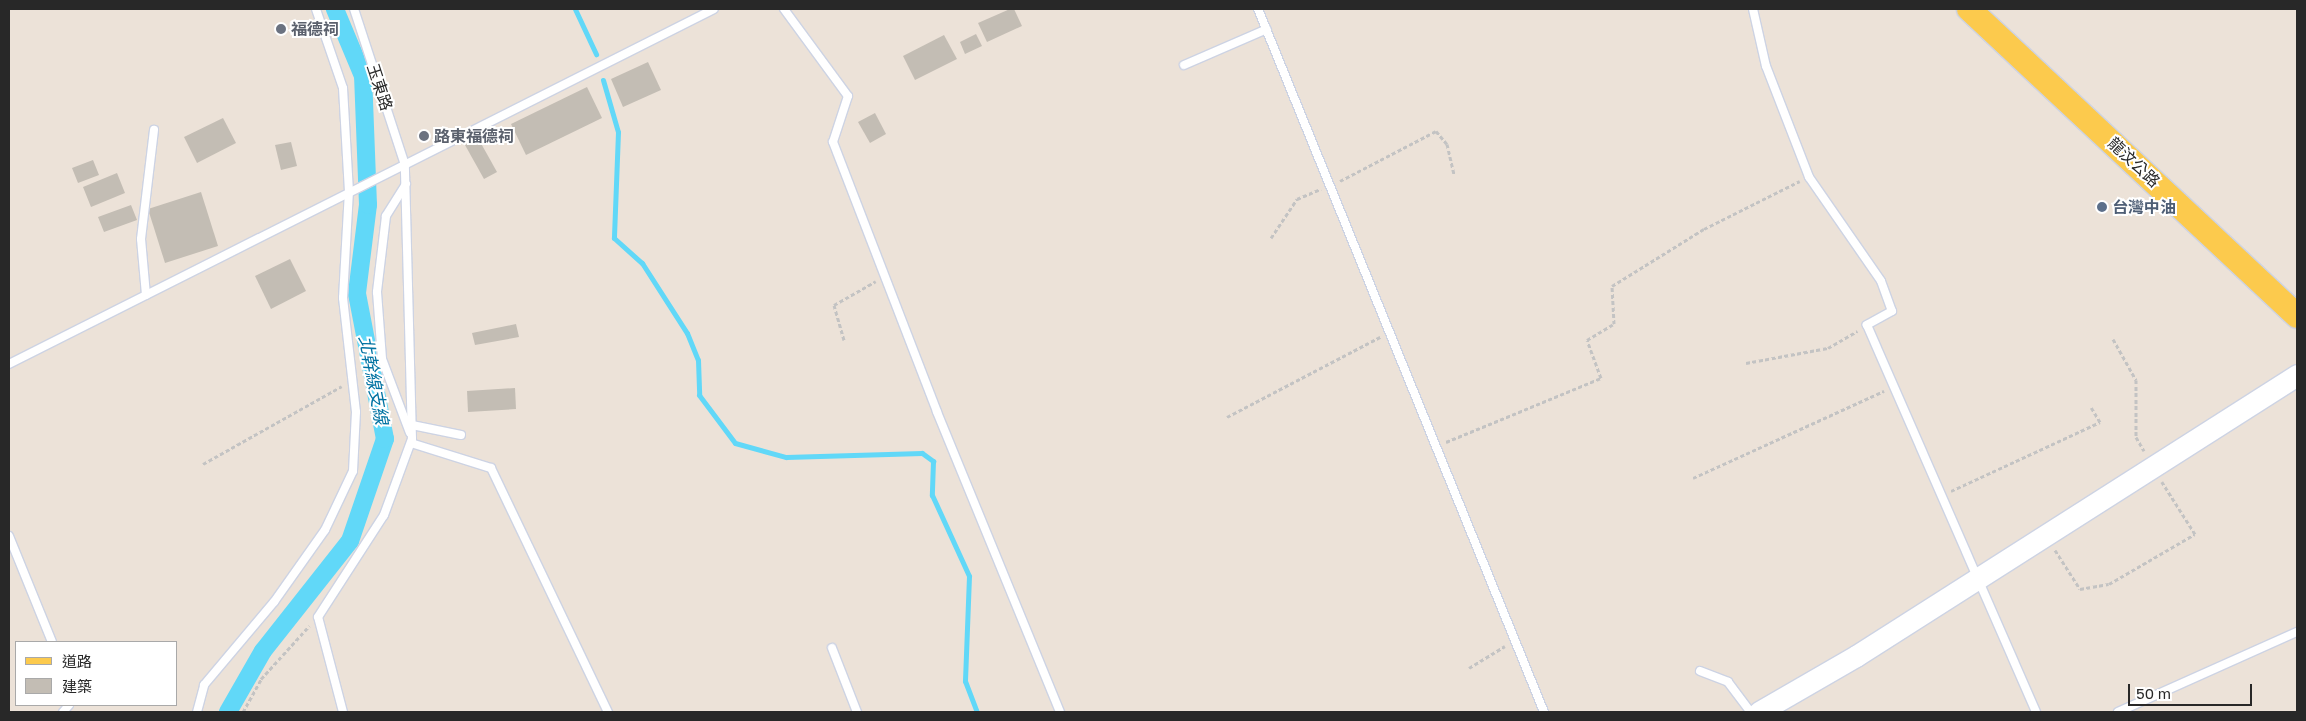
<!DOCTYPE html>
<html>
<head>
<meta charset="utf-8">
<style>
	body { margin:0 }
	#map { position:relative; width:2306px; height:721px; overflow:hidden; background:#ece2d8; font-family:"Golos Text","Noto Sans TC",sans-serif }
	div>[style] { position:absolute }
	.stream>* { height:5px; margin:-2.5px; padding:0 2.5px; transform-origin:2.5px; border-radius:2.5px; background:#61d8f8 }
	.canal>* { height:18px; margin:-9px; padding:0 9px; transform-origin:9px; border-radius:9px; background:#61d8f8 }
	.building>* { inset:0; background:#c3bdb4 }
	.path>* { height:3px; margin-top:-1.5px; transform-origin:0; background:repeating-linear-gradient(90deg,#c3c3c3 0 4px,transparent 0 6.5px) }
	.roads { filter:drop-shadow(1px 0 #cdd3e3) drop-shadow(-1px 0 #cdd3e3) drop-shadow(0 1px #cdd3e3) drop-shadow(0 -1px #cdd3e3) }
	.lane>* { height:8px; margin:-4px; padding:0 4px; transform-origin:4px; border-radius:4px; background:#fff }
	.secondary>* { height:21px; margin:-10.5px; padding:0 10.5px; transform-origin:10.5px; border-radius:10.5px; background:#fff }
	.primary>* { height:24px; margin:-12px; padding:0 12px; transform-origin:12px; border-radius:12px; background:#fcca4d }
	.dots>* { width:14px; height:14px; translate:-50% -50%; box-sizing:border-box; border:2px solid #fff; border-radius:50% }
	span { translate:-50% -50%; white-space:nowrap; text-align:center; line-height:1.15; -webkit-text-stroke:4px #fff; paint-order:stroke }
	.worship-label { font-size:16px; color:#5b616d; font-weight:700 }
	.left { translate:0 -50%; text-align:left }
	.street-label { font-size:16px; color:#282828 }
	.service-label { font-size:16px; color:#4e5e75; font-weight:700 }
	.water-label { font-size:18px; color:#0273a2; font-style:italic }
	.frame { position:absolute; inset:0; border:10px solid #282828; pointer-events:none }
	.legend { position:absolute; left:15px; top:641px; width:162px; height:65px; box-sizing:border-box; background:#fff; border:1px solid #a9a9a9; margin:0; padding:6px 9px; list-style:none; font-size:15px; color:#282828 }
	.legend li { display:flex; align-items:center; gap:10px; height:25px }
	.legend b { width:25px; border:1px solid #a9a9a9 }
	.scale { position:absolute; left:2128px; top:684px; width:124px; height:22px; box-sizing:border-box; border:2px solid #282828; border-top:0; padding-left:6px; font-size:15px; line-height:18px; white-space:nowrap; color:#282828; -webkit-text-stroke:4px #fff; paint-order:stroke }
</style>
</head>
<body>
<div id="map">
	<div class="stream">
		<i style="left:575px;top:9px;width:50px;rotate:65deg"></i>
		<i style="left:603px;top:80px;width:54px;rotate:73.9deg"></i>
		<i style="left:618px;top:132px;width:106px;rotate:92.2deg"></i>
		<i style="left:614px;top:238px;width:38px;rotate:42deg"></i>
		<i style="left:642px;top:263px;width:83px;rotate:57.3deg"></i>
		<i style="left:687px;top:333px;width:29px;rotate:68deg"></i>
		<i style="left:698px;top:360px;width:35px;rotate:88deg"></i>
		<i style="left:699px;top:395px;width:60px;rotate:53.1deg"></i>
		<i style="left:735px;top:443px;width:53px;rotate:15.4deg"></i>
		<i style="left:786px;top:457px;width:136px;rotate:-1.7deg"></i>
		<i style="left:922px;top:453px;width:14px;rotate:36deg"></i>
		<i style="left:933px;top:461px;width:34px;rotate:92deg"></i>
		<i style="left:932px;top:495px;width:89px;rotate:65.4deg"></i>
		<i style="left:969px;top:576px;width:105px;rotate:92.2deg"></i>
		<i style="left:965px;top:681px;width:33px;rotate:69deg"></i>
	</div>
	<div class="canal">
		<i style="left:228px;top:712px;width:70px;rotate:-60.2deg"></i>
		<i style="left:263px;top:651px;width:140px;rotate:-51.7deg"></i>
		<i style="left:350px;top:541px;width:108px;rotate:-71.1deg"></i>
		<i style="left:385px;top:439px;width:149px;rotate:-100.9deg"></i>
		<i style="left:357px;top:293px;width:89px;rotate:-82.9deg"></i>
		<i style="left:368px;top:205px;width:129px;rotate:-92.2deg"></i>
		<i style="left:363px;top:76px;width:73px;rotate:-112.7deg"></i>
	</div>
	<div class="building">
		<i style="clip-path:polygon(1010px 9px,1014px 9px,1022px 26px,987px 42px,978px 23px)"></i>
		<i style="clip-path:polygon(976px 34px,982px 46px,965px 54px,960px 42px)"></i>
		<i style="clip-path:polygon(944px 35px,957px 59px,915px 80px,903px 56px)"></i>
		<i style="clip-path:polygon(648px 62px,661px 90px,623px 107px,611px 79px)"></i>
		<i style="clip-path:polygon(587px 87px,602px 118px,526px 155px,511px 124px)"></i>
		<i style="clip-path:polygon(875px 113px,886px 134px,870px 143px,858px 122px)"></i>
		<i style="clip-path:polygon(223px 118px,236px 143px,197px 163px,184px 137px)"></i>
		<i style="clip-path:polygon(478px 138px,497px 172px,484px 179px,465px 145px)"></i>
		<i style="clip-path:polygon(291px 142px,297px 166px,281px 170px,275px 145px)"></i>
		<i style="clip-path:polygon(93px 160px,99px 175px,78px 183px,72px 168px)"></i>
		<i style="clip-path:polygon(117px 173px,125px 193px,91px 207px,83px 187px)"></i>
		<i style="clip-path:polygon(201px 192px,218px 246px,165px 263px,148px 209px)"></i>
		<i style="clip-path:polygon(131px 205px,137px 220px,104px 232px,98px 217px)"></i>
		<i style="clip-path:polygon(290px 259px,306px 291px,271px 309px,255px 276px)"></i>
		<i style="clip-path:polygon(516px 324px,519px 337px,475px 345px,472px 333px)"></i>
		<i style="clip-path:polygon(515px 388px,516px 409px,468px 412px,467px 391px)"></i>
	</div>
	<div class="path">
		<i style="left:1340px;top:181px;width:108px;rotate:-27.5deg"></i>
		<i style="left:1436px;top:131px;width:17px;rotate:50deg"></i>
		<i style="left:1447px;top:144px;width:31px;rotate:77deg"></i>
		<i style="left:1271px;top:238px;width:47px;rotate:-56.3deg"></i>
		<i style="left:1297px;top:199px;width:26px;rotate:-23deg"></i>
		<i style="left:2113px;top:339px;width:47px;rotate:60.7deg"></i>
		<i style="left:2136px;top:380px;width:57px;rotate:90deg"></i>
		<i style="left:2136px;top:437px;width:16px;rotate:60deg"></i>
		<i style="left:844px;top:340px;width:36px;rotate:-106deg"></i>
		<i style="left:834px;top:305px;width:48px;rotate:-29.7deg"></i>
		<i style="left:1746px;top:363px;width:83px;rotate:-10.4deg"></i>
		<i style="left:1828px;top:348px;width:34px;rotate:-30deg"></i>
		<i style="left:1227px;top:417px;width:173px;rotate:-27.6deg"></i>
		<i style="left:1446px;top:442px;width:168px;rotate:-22.4deg"></i>
		<i style="left:1601px;top:378px;width:40px;rotate:-110.2deg"></i>
		<i style="left:1587px;top:340px;width:31px;rotate:-31deg"></i>
		<i style="left:1614px;top:324px;width:38px;rotate:-93deg"></i>
		<i style="left:1612px;top:286px;width:108px;rotate:-31.8deg"></i>
		<i style="left:1704px;top:229px;width:107px;rotate:-26.6deg"></i>
		<i style="left:203px;top:464px;width:159px;rotate:-29.3deg"></i>
		<i style="left:1693px;top:478px;width:210px;rotate:-24.5deg"></i>
		<i style="left:1951px;top:491px;width:164px;rotate:-24.8deg"></i>
		<i style="left:2100px;top:422px;width:17px;rotate:-121deg"></i>
		<i style="left:2055px;top:550px;width:46px;rotate:57.3deg"></i>
		<i style="left:2080px;top:589px;width:29px;rotate:-10deg"></i>
		<i style="left:2109px;top:584px;width:99px;rotate:-30.2deg"></i>
		<i style="left:2195px;top:534px;width:62px;rotate:-122.4deg"></i>
		<i style="left:1469px;top:668px;width:42px;rotate:-31.4deg"></i>
		<i style="left:243px;top:712px;width:38px;rotate:-61deg"></i>
		<i style="left:261px;top:679px;width:72px;rotate:-47.8deg"></i>
	</div>
	<div class="roads">
		<div class="lane">
			<i style="left:784px;top:9px;width:108px;rotate:53.7deg"></i>
			<i style="left:848px;top:96px;width:48px;rotate:108.1deg"></i>
			<i style="left:833px;top:142px;width:289px;rotate:68.9deg"></i>
			<i style="left:937px;top:412px;width:324px;rotate:67.7deg"></i>
			<i style="left:1258px;top:9px;width:759px;rotate:67.86deg"></i>
			<i style="left:1753px;top:9px;width:58px;rotate:77.2deg"></i>
			<i style="left:1766px;top:66px;width:119px;rotate:68.8deg"></i>
			<i style="left:1809px;top:177px;width:126px;rotate:55.3deg"></i>
			<i style="left:1881px;top:281px;width:32px;rotate:70deg"></i>
			<i style="left:1892px;top:311px;width:29px;rotate:151deg"></i>
			<i style="left:1867px;top:325px;width:422px;rotate:66.4deg"></i>
			<i style="left:1184px;top:65px;width:90px;rotate:-23.4deg"></i>
			<i style="left:406px;top:184px;width:38px;rotate:122deg"></i>
			<i style="left:386px;top:216px;width:77px;rotate:96.8deg"></i>
			<i style="left:377px;top:292px;width:67px;rotate:85.7deg"></i>
			<i style="left:382px;top:359px;width:79px;rotate:69.3deg"></i>
			<i style="left:146px;top:295px;width:56px;rotate:-95.1deg"></i>
			<i style="left:141px;top:239px;width:110px;rotate:-83.2deg"></i>
			<i style="left:9px;top:364px;width:789px;rotate:-26.73deg"></i>
			<i style="left:412px;top:425px;width:50px;rotate:11.5deg"></i>
			<i style="left:411px;top:443px;width:84px;rotate:17.4deg"></i>
			<i style="left:491px;top:468px;width:271px;rotate:64.4deg"></i>
			<i style="left:9px;top:536px;width:114px;rotate:67.9deg"></i>
			<i style="left:832px;top:648px;width:69px;rotate:68.7deg"></i>
			<i style="left:1700px;top:671px;width:30px;rotate:21deg"></i>
			<i style="left:1728px;top:682px;width:38px;rotate:53deg"></i>
			<i style="left:63px;top:712px;width:9px;rotate:-49deg"></i>
			<i style="left:197px;top:712px;width:28px;rotate:-75deg"></i>
			<i style="left:204px;top:685px;width:109px;rotate:-49.9deg"></i>
			<i style="left:274px;top:602px;width:88px;rotate:-54.7deg"></i>
			<i style="left:325px;top:530px;width:65px;rotate:-64.6deg"></i>
			<i style="left:353px;top:471px;width:59px;rotate:-87.1deg"></i>
			<i style="left:356px;top:412px;width:115px;rotate:-96.5deg"></i>
			<i style="left:343px;top:298px;width:106px;rotate:-86.8deg"></i>
			<i style="left:349px;top:192px;width:104px;rotate:-93.3deg"></i>
			<i style="left:343px;top:88px;width:83px;rotate:-108.9deg"></i>
			<i style="left:343px;top:712px;width:98px;rotate:-104.7deg"></i>
			<i style="left:318px;top:617px;width:121px;rotate:-57.1deg"></i>
			<i style="left:384px;top:515px;width:81px;rotate:-69.8deg"></i>
			<i style="left:412px;top:439px;width:274px;rotate:-91.5deg"></i>
			<i style="left:405px;top:165px;width:164px;rotate:-108.1deg"></i>
			<i style="left:2118px;top:712px;width:196px;rotate:-24.1deg"></i>
		</div>
		<div class="secondary">
			<i style="left:1759px;top:712px;width:112px;rotate:-30deg"></i>
			<i style="left:1856px;top:656px;width:523px;rotate:-32.5deg"></i>
		</div>
		<div class="primary">
			<i style="left:1969px;top:9px;width:449px;rotate:43.1deg"></i>
		</div>
	</div>
	<div class="dots">
		<i style="left:281px;top:29px;background:#6b7280"></i>
		<i style="left:424px;top:136px;background:#6b7280"></i>
		<i style="left:2102px;top:207px;background:#5c6f8a"></i>
	</div>
	<div class="worship-label">
		<span class="left" style="left:291px;top:29px">福德祠</span>
		<span class="left" style="left:434px;top:136px">路東福德祠</span>
	</div>
	<div class="street-label">
		<span style="left:380px;top:87px;rotate:72deg">玉東路</span>
		<span style="left:2134px;top:162px;rotate:43deg">龍汶公路</span>
	</div>
	<div class="service-label">
		<span class="left" style="left:2112px;top:207px">台灣中油</span>
	</div>
	<div class="water-label">
		<span style="left:374px;top:380px;rotate:79deg">北幹線支線</span>
	</div>
	<div class="frame"></div>
	<ul class="legend">
	<li><b style="height:6px;background:#fcca4d"></b>道路</li>
	<li><b style="height:14px;background:#c3bdb4"></b>建築</li>
	</ul>
	<div class="scale">50 m</div>
</div>
</body>
</html>
